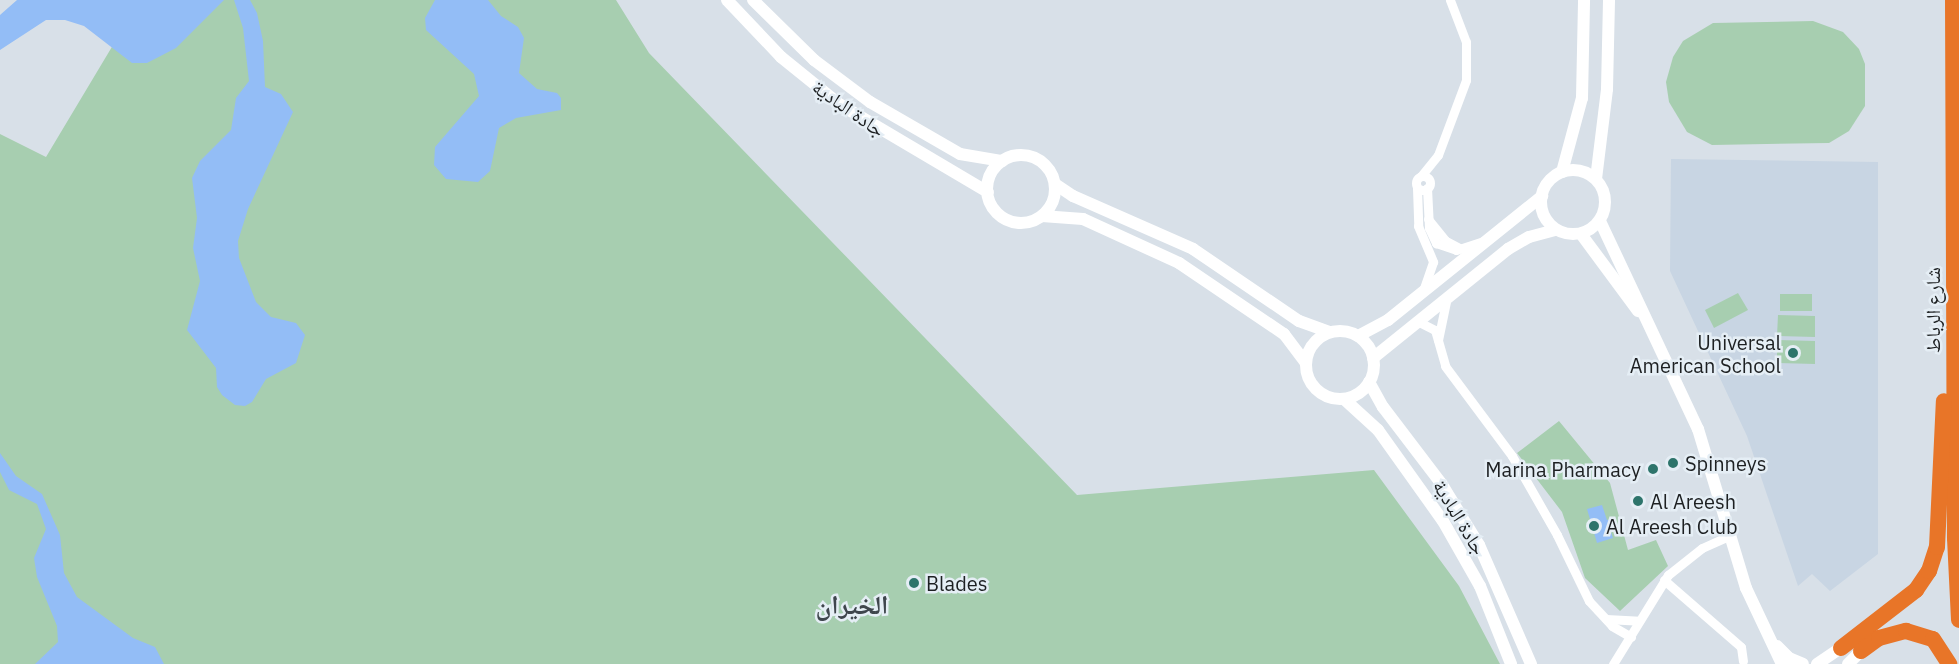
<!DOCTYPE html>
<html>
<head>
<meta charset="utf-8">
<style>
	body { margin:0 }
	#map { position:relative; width:1959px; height:664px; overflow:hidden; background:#d8e0e8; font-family:"IBM Plex Sans","Noto Naskh Arabic",sans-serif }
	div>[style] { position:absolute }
	.built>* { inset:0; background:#c8d5e3 }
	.green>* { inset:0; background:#a7ceb0 }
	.water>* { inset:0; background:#93bdf6 }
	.street>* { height:9px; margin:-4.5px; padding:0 4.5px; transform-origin:4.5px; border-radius:4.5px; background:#fff }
	.street>.ring { margin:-4.5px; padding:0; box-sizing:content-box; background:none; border:9px solid #fff; border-radius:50% }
	.secondary>* { height:12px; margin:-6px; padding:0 6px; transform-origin:6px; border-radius:6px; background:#fff }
	.secondary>.ring { margin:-6px; padding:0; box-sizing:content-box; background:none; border:12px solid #fff; border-radius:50% }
	.highway>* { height:16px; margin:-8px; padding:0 8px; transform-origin:8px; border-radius:8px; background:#e87528 }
	.dots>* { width:16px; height:16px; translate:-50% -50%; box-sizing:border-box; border:3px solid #e5eef5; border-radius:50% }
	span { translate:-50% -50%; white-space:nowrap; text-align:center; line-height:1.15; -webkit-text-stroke:5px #e5eef5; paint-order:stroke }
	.street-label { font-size:20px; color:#1d2022 }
	.poi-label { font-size:20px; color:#1d2022 }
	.right { translate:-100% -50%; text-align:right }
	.left { translate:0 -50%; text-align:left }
	.district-label { font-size:26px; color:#3f464d; font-weight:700 }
</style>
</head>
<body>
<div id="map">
	<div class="built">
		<i style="clip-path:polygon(1671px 159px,1878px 162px,1878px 554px,1830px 591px,1812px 574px,1798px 586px,1747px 436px,1670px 271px)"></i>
	</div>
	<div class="green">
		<i style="clip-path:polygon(140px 0,616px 0,649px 53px,1077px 495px,1374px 470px,1459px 586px,1500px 664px,0 664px,0 134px,46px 157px)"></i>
		<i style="clip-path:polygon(1813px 21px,1843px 32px,1859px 49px,1865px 64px,1865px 106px,1849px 131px,1829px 143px,1712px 145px,1687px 132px,1669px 102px,1666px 82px,1673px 57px,1683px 41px,1713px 23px)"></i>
		<i style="clip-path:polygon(1738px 293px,1748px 310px,1714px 328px,1705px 310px)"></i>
		<i style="clip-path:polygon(1780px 294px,1812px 294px,1812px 311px,1780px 311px)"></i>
		<i style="clip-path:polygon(1778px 315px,1815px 316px,1815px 337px,1777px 336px)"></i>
		<i style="clip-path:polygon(1777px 340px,1815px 341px,1815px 364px,1777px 363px)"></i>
		<i style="clip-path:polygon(1559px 421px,1610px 483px,1628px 550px,1656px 540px,1668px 566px,1620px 611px,1585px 578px,1562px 512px,1517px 453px)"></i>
	</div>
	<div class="water">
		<i style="clip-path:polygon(17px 0,224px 0,176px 48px,147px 63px,132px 63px,84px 26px,65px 20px,46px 20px,0 50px,0 15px)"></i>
		<i style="clip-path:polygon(234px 0,250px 0,257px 13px,263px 41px,265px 87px,281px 94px,293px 112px,248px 209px,238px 241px,239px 258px,256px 302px,271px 317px,296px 323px,305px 335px,296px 363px,266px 379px,252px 402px,245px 406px,235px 405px,222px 395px,217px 387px,216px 368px,187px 330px,200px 281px,193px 248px,197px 218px,192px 178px,200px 161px,231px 130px,236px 98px,249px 81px,243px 28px)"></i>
		<i style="clip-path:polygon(435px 0,488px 0,501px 16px,518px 27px,524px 38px,519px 73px,537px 89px,557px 93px,561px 98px,561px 110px,516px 118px,499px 128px,490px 171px,478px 182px,446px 179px,434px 165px,435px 147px,479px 96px,474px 74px,426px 30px,425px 18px)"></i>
		<i style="clip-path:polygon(0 453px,16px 476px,42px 494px,60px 535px,64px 573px,77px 597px,133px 638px,155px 647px,164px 664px,35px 664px,58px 642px,57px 626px,37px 577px,34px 558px,46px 529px,37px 504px,9px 490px,0 472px)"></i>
		<i style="clip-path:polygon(1602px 505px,1607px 520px,1614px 519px,1617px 530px,1611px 532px,1613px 538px,1597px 543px,1587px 509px)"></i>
	</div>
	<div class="street">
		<i class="ring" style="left:1416px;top:176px;width:5px;height:5px"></i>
		<i style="left:1421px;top:176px;width:27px;rotate:-51deg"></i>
		<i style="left:1438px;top:155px;width:80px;rotate:-69.5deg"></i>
		<i style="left:1466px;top:80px;width:38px;rotate:-90deg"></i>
		<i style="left:1466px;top:42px;width:45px;rotate:-110.9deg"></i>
		<i style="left:1417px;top:188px;width:38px;rotate:88deg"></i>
		<i style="left:1418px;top:226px;width:39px;rotate:67deg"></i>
		<i style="left:1433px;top:262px;width:31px;rotate:109deg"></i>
		<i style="left:1427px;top:188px;width:40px;rotate:87.1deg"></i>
		<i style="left:1429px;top:228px;width:17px;rotate:65deg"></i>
		<i style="left:1436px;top:243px;width:21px;rotate:19deg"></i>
		<i style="left:1456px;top:250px;width:29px;rotate:-18deg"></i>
		<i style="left:1428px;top:219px;width:28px;rotate:51deg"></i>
		<i style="left:1446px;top:241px;width:15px;rotate:28deg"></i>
		<i style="left:1417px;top:321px;width:20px;rotate:27deg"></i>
		<i style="left:1435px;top:330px;width:37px;rotate:74deg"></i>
		<i style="left:1445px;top:366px;width:112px;rotate:53.3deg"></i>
		<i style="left:1512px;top:456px;width:91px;rotate:60.3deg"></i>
		<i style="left:1557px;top:535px;width:73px;rotate:64.1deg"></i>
		<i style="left:1589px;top:601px;width:34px;rotate:47deg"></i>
		<i style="left:1612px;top:626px;width:22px;rotate:30deg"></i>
		<i style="left:1438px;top:340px;width:44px;rotate:-78.2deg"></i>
		<i style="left:1664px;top:580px;width:102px;rotate:41deg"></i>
		<i style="left:1741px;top:647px;width:14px;rotate:82deg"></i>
		<i style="left:1606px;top:619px;width:33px;rotate:3deg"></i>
		<i style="left:1613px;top:664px;width:105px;rotate:-58.3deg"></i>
		<i style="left:1668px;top:575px;width:43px;rotate:-38.5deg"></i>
		<i style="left:1702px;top:548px;width:32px;rotate:-24deg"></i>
	</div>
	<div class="secondary">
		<i style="left:727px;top:0;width:79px;rotate:46.5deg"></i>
		<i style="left:781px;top:57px;width:75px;rotate:39deg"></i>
		<i style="left:839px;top:104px;width:173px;rotate:30.6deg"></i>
		<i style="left:753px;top:0;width:86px;rotate:44.5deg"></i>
		<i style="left:814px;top:60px;width:70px;rotate:36.9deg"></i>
		<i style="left:870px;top:102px;width:104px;rotate:30deg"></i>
		<i style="left:960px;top:154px;width:43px;rotate:9.5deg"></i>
		<i class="ring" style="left:987px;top:155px;width:56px;height:56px"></i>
		<i class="ring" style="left:1541px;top:170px;width:52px;height:52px"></i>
		<i style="left:1562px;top:172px;width:77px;rotate:-74.9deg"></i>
		<i style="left:1582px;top:98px;width:98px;rotate:-88.8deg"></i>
		<i style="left:1596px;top:179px;width:91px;rotate:-83deg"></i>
		<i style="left:1607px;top:89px;width:89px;rotate:-88.7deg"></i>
		<i style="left:1055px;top:184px;width:22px;rotate:34deg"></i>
		<i style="left:1073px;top:196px;width:131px;rotate:23.8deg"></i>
		<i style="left:1193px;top:249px;width:128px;rotate:34.2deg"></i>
		<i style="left:1299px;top:321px;width:32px;rotate:20deg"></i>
		<i style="left:1042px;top:216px;width:41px;rotate:4.2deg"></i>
		<i style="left:1083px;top:219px;width:106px;rotate:24.6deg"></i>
		<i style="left:1179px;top:263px;width:127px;rotate:34.1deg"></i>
		<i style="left:1284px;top:334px;width:36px;rotate:53deg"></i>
		<i style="left:1600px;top:221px;width:230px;rotate:64.8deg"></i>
		<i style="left:1698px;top:429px;width:166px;rotate:73.2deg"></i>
		<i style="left:1746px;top:588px;width:84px;rotate:64.7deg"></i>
		<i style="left:1581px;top:234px;width:96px;rotate:53.5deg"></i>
		<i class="ring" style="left:1306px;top:331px;width:56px;height:56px"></i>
		<i style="left:1358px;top:336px;width:34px;rotate:-28deg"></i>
		<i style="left:1388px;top:320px;width:198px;rotate:-38.8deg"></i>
		<i style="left:1373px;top:358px;width:174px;rotate:-38.9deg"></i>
		<i style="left:1508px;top:249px;width:24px;rotate:-30deg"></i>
		<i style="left:1529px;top:237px;width:28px;rotate:-15deg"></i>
		<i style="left:1369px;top:382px;width:29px;rotate:61deg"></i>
		<i style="left:1383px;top:407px;width:96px;rotate:52.7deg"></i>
		<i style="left:1441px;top:483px;width:73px;rotate:58.5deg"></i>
		<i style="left:1479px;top:545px;width:130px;rotate:66.4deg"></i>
		<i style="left:1344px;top:399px;width:46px;rotate:42.4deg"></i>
		<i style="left:1378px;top:430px;width:112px;rotate:54.5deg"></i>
		<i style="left:1443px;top:521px;width:75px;rotate:60.4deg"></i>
		<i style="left:1480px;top:586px;width:84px;rotate:68.3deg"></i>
		<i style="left:1777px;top:646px;width:17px;rotate:45deg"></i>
		<i style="left:1789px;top:658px;width:15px;rotate:23deg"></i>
		<i style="left:1817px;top:664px;width:29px;rotate:-34deg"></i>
		<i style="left:1848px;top:664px;width:18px;rotate:-45deg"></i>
	</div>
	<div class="highway">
		<i style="left:1953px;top:0;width:538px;rotate:89.79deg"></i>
		<i style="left:1955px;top:538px;width:82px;rotate:87.2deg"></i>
		<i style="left:1841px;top:648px;width:95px;rotate:-37.7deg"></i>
		<i style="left:1916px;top:590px;width:23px;rotate:-56deg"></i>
		<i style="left:1929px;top:571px;width:25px;rotate:-72deg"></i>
		<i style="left:1937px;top:547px;width:146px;rotate:-87.3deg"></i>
		<i style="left:1861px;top:651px;width:22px;rotate:-36deg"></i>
		<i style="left:1879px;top:638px;width:28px;rotate:-15deg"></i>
		<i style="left:1906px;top:631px;width:28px;rotate:17deg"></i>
		<i style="left:1933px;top:639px;width:30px;rotate:57deg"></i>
	</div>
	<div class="dots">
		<i style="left:1793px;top:353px;background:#2d746b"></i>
		<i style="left:1673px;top:463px;background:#2d746b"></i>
		<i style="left:1653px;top:469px;background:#2d746b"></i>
		<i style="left:1638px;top:501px;background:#2d746b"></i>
		<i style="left:1594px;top:526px;background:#2d746b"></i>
		<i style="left:914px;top:583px;background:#2d746b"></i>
	</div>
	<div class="street-label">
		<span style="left:849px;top:108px;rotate:35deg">جادة البادية</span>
		<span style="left:1932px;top:310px;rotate:-90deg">شارع الرباط</span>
		<span style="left:1460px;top:517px;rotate:59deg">جادة البادية</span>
	</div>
	<div class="poi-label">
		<span class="right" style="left:1781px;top:354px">Universal<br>American School</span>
		<span class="left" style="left:1685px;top:463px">Spinneys</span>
		<span class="right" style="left:1641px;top:469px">Marina Pharmacy</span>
		<span class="left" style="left:1650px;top:501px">Al Areesh</span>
		<span class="left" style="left:1606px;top:526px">Al Areesh Club</span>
		<span class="left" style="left:926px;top:583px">Blades</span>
	</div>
	<div class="district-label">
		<span style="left:852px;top:605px">الخيران</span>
	</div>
</div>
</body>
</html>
